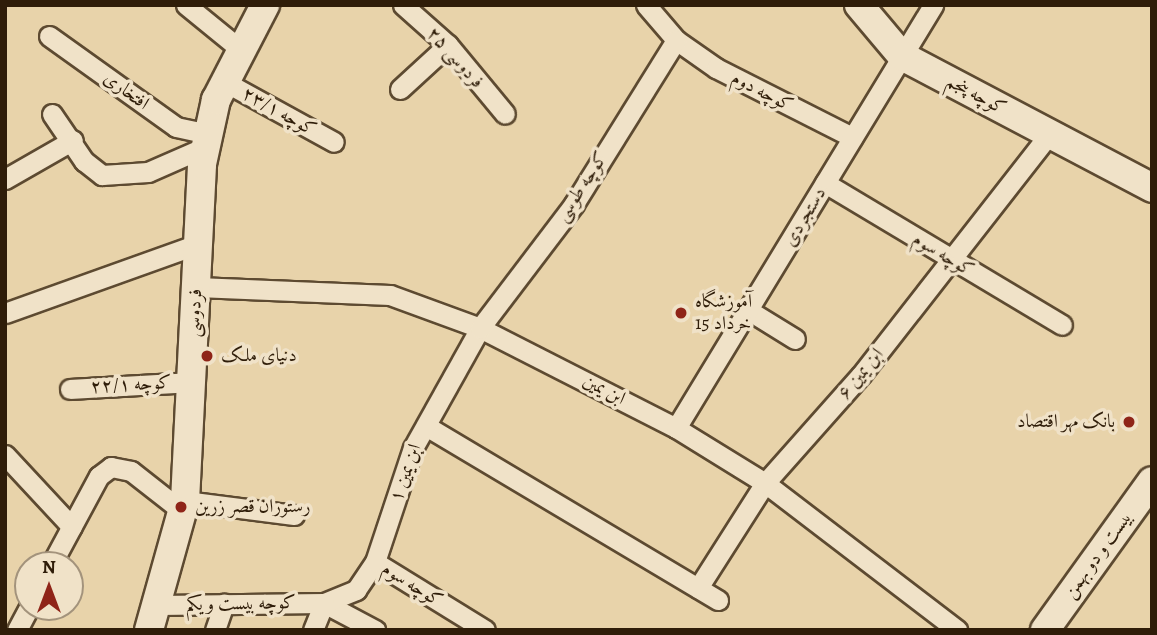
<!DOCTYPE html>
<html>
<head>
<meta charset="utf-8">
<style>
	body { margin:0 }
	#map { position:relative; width:1157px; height:635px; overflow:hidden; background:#e8d3aa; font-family:Alegreya,Amiri,serif }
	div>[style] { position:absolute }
	.roads { filter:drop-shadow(2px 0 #5d4a31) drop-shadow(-2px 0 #5d4a31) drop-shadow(0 2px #5d4a31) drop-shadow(0 -2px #5d4a31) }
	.street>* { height:19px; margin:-9.5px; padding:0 9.5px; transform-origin:9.5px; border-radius:9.5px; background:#f0e2c8 }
	.secondary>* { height:28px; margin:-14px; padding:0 14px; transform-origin:14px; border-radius:14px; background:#f0e2c8 }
	.dots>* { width:19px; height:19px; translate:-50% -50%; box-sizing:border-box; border:4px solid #f0e2c8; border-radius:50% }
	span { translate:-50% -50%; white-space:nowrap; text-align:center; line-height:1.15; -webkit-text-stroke:7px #f0e2c8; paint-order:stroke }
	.street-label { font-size:19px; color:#2f1d09 }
	.poi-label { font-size:19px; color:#2f1d09 }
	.left { translate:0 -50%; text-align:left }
	.right { translate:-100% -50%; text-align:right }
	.frame { position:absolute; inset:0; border:7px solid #2f1d09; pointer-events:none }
	.north { position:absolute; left:14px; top:551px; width:70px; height:70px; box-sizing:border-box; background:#f0e2c8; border:2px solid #a3937c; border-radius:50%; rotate:0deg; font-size:19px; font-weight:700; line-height:28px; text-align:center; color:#2f1d09 }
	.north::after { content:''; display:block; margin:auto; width:24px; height:32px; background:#8f2418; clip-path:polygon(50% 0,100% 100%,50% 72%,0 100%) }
</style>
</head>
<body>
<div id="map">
	<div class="roads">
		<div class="street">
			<i style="left:186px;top:5px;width:70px;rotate:39.2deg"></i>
			<i style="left:403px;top:5px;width:60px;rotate:41.6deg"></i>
			<i style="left:448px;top:45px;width:89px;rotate:50.4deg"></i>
			<i style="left:646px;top:5px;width:46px;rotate:49.4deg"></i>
			<i style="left:676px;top:40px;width:49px;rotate:35deg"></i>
			<i style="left:716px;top:68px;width:153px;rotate:26.9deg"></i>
			<i style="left:49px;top:36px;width:156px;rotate:35.6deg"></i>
			<i style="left:176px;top:127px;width:33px;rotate:12deg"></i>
			<i style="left:225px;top:82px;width:124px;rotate:28.8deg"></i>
			<i style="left:400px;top:89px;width:65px;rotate:-42.5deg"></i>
			<i style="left:52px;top:114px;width:57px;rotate:55.8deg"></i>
			<i style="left:84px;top:161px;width:23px;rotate:38deg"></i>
			<i style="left:102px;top:175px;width:46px;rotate:-3.7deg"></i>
			<i style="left:148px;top:172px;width:62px;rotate:-23.7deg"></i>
			<i style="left:5px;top:179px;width:78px;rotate:-29.8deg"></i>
			<i style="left:825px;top:183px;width:276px;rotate:30.9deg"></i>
			<i style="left:197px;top:287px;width:193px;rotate:2.4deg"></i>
			<i style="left:390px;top:295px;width:96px;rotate:20.1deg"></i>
			<i style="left:480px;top:328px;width:220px;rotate:27deg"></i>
			<i style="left:676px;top:428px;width:105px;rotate:31.7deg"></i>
			<i style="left:765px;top:483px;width:242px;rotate:37.4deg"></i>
			<i style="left:748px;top:310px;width:55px;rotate:31.7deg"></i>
			<i style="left:5px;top:313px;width:205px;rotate:-19.7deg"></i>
			<i style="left:70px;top:389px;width:122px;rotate:-3.3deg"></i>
			<i style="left:426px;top:426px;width:340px;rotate:30.8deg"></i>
			<i style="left:676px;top:428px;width:495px;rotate:-58.7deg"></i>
			<i style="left:5px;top:455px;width:98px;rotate:47.1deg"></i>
			<i style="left:185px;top:501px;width:110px;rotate:7.3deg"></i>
			<i style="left:375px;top:562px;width:129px;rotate:31.7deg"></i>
			<i style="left:51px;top:565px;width:101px;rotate:-61.7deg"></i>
			<i style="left:99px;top:476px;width:15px;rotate:-37deg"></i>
			<i style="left:111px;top:467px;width:20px;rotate:11deg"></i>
			<i style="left:131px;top:471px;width:65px;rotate:38.1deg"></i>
			<i style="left:698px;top:588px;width:125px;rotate:-57.5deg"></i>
			<i style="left:765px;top:483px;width:144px;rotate:-48.4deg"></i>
			<i style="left:861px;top:375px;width:306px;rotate:-52deg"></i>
			<i style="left:324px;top:603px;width:58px;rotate:27.9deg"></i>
			<i style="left:158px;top:605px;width:166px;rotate:-0.7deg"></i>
			<i style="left:324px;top:603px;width:35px;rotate:-22deg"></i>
			<i style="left:356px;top:590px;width:34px;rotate:-56deg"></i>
			<i style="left:375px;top:562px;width:120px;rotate:-71.6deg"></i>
			<i style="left:413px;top:448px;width:137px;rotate:-60.8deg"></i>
			<i style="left:480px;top:328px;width:156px;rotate:-52.8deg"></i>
			<i style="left:574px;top:204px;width:193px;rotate:-58.1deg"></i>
			<i style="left:17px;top:630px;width:26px;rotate:-62deg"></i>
			<i style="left:215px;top:630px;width:28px;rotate:-71deg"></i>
			<i style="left:313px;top:630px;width:29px;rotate:-68deg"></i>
		</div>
		<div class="secondary">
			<i style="left:859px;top:5px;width:67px;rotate:49.9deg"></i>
			<i style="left:902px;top:56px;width:283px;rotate:27.8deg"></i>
			<i style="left:149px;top:630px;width:134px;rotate:-74.4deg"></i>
			<i style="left:185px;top:501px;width:337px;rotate:-87.1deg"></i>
			<i style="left:202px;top:164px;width:66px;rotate:-77.7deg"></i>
			<i style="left:216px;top:100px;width:107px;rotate:-62.7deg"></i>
			<i style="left:1045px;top:630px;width:183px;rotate:-54.3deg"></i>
		</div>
	</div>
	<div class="dots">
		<i style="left:681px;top:313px;background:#8f2418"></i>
		<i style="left:207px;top:356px;background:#8f2418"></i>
		<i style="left:1129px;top:422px;background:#8f2418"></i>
		<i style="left:181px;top:507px;background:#8f2418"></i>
	</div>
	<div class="street-label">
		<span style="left:455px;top:58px;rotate:48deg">فردوسی ۲۵</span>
		<span style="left:126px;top:91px;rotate:36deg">افتخاری</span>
		<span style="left:762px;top:92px;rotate:27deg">کوچه دوم</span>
		<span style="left:976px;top:95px;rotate:28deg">کوچه پنجم</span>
		<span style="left:279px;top:112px;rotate:29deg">کوچه ۲۳/۱</span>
		<span style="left:582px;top:187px;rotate:-57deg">کوچه طوسی</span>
		<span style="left:805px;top:217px;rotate:-59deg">دستجردی</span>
		<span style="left:943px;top:255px;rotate:31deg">کوچه سوم</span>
		<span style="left:195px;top:313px;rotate:-87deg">فردوسی</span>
		<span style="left:861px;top:374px;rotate:-50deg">ابن یمین ۶</span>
		<span style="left:131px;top:385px;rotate:-3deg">کوچه ۲۲/۱</span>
		<span style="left:604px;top:390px;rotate:28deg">ابن یمین</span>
		<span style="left:406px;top:473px;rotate:-70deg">ابن یمین ۱</span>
		<span style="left:1098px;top:555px;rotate:-54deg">بیست و دو بهمن</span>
		<span style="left:412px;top:585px;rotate:32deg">کوچه سوم</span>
		<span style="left:241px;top:604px;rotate:-1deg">کوچه بیست و یکم</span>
	</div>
	<div class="poi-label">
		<span class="left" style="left:695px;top:313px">آموزشگاه<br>15 خرداد</span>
		<span class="left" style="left:221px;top:356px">دنیای ملک</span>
		<span class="right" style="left:1115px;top:422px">بانک مهر اقتصاد</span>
		<span class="left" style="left:195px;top:507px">رستوران قصر زرین</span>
	</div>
	<div class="frame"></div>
	<div class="north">N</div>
</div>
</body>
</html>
